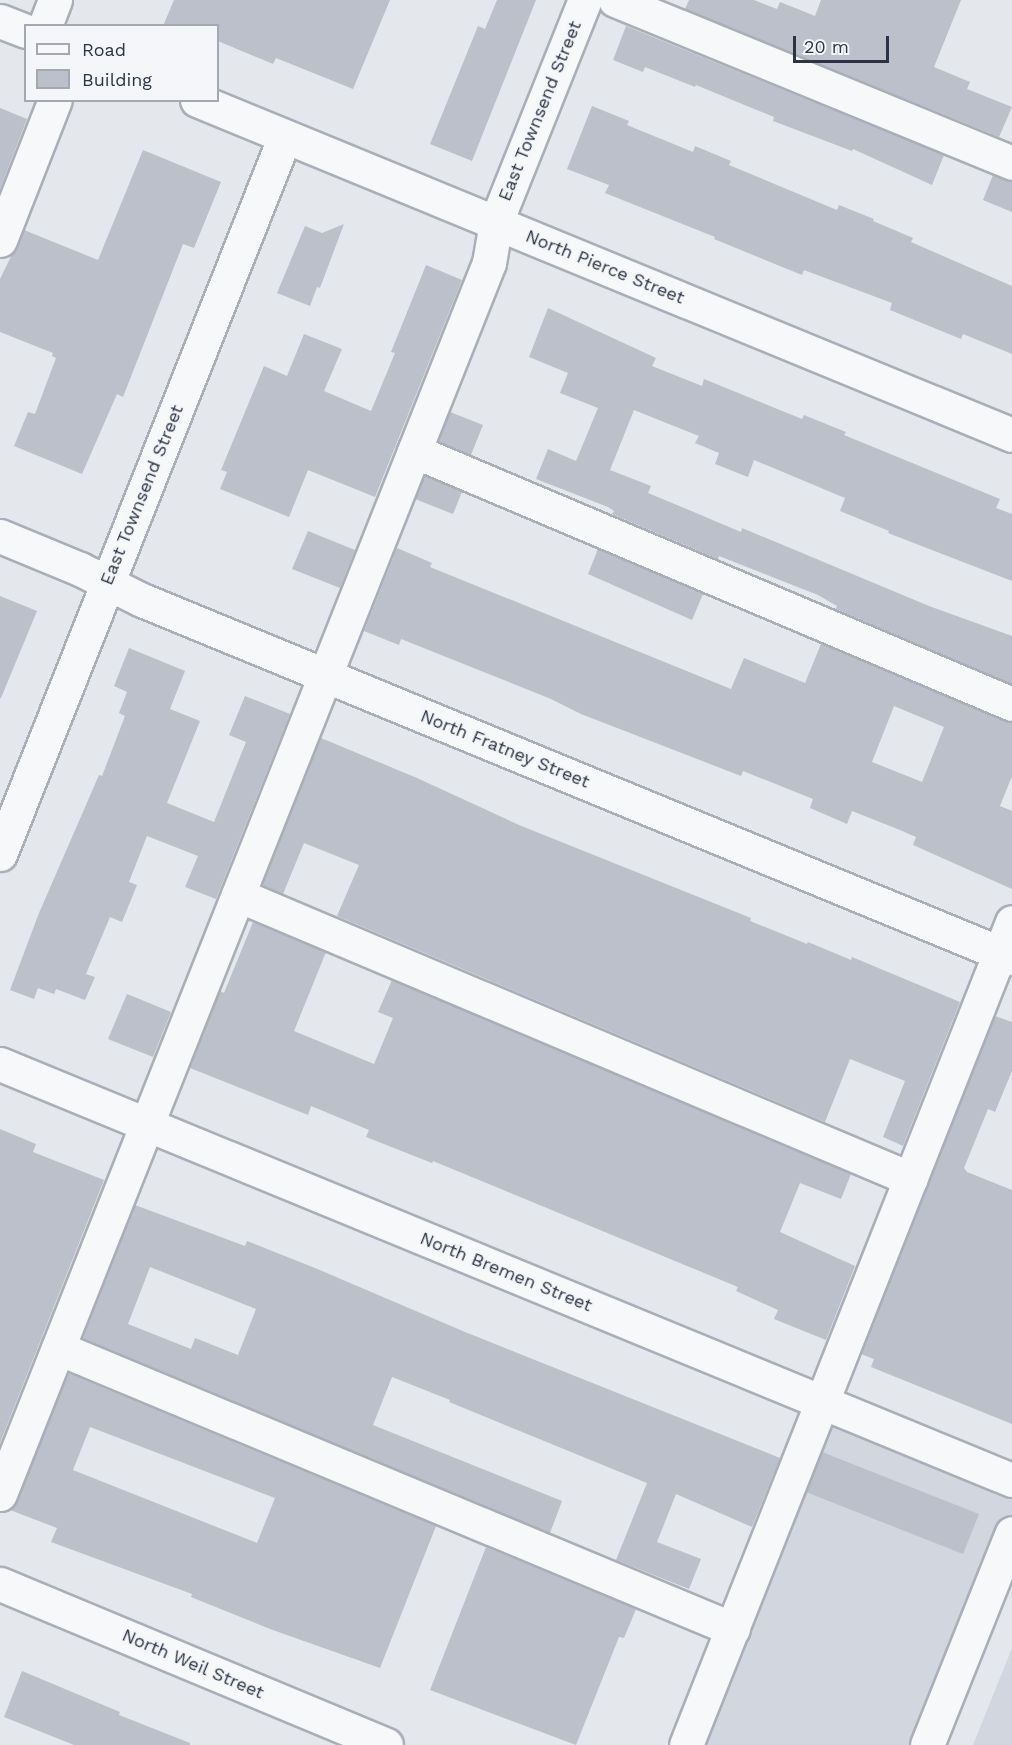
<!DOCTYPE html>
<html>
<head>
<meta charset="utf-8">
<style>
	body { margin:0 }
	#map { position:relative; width:1012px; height:1745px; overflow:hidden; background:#e4e7ec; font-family:"Work Sans",sans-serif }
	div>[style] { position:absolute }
	.built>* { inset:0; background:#d2d6de }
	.building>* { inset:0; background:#bbc0ca }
	.roads { filter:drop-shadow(2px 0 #a9aeb7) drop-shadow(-2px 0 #a9aeb7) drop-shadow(0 2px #a9aeb7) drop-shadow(0 -2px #a9aeb7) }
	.minor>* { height:33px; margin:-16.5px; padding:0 16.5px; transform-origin:16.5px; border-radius:16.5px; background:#f7f8fa }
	span { translate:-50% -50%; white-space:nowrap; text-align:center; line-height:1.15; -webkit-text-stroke:4.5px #f4f6f9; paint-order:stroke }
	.street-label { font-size:18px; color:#2b3445 }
	.legend { position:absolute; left:24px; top:24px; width:195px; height:78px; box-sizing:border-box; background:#f4f6f9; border:2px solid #a4a8b1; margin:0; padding:8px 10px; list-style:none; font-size:18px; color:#2b3445 }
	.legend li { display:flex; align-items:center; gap:12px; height:30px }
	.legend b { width:30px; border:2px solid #a4a8b1 }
	.scale { position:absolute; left:793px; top:36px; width:96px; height:27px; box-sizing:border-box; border:3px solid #2b3445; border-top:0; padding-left:8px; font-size:18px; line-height:21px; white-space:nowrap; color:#2b3445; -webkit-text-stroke:4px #f4f6f9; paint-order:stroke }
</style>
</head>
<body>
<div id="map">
	<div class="built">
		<i style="clip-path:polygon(823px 1402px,1012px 1480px,1012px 1533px,927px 1745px,686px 1745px)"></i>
		<i style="clip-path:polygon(1012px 1648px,1012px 1745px,973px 1745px)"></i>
	</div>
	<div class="building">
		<i style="clip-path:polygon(174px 0,390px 0,353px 89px,276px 58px,273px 64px,218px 41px,218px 26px,163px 26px)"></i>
		<i style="clip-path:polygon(497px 0,536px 0,472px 161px,430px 144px,478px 26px,485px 29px)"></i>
		<i style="clip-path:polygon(689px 0,754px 0,777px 9px,780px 2px,815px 16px,821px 0,961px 0,934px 67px,970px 82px,967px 89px,1012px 107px,999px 137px,685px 9px)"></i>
		<i style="clip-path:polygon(626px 26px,944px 155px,932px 185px,853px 149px,852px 151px,773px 121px,774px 117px,696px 85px,695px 87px,645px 67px,643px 72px,613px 60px)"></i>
		<i style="clip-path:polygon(592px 106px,629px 121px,627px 125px,693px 152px,695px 146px,731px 161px,729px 165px,837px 210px,839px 205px,874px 219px,873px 221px,913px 238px,911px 242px,1012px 286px,1012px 354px,963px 334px,961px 339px,890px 310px,892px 303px,804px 270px,802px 275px,714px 239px,715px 237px,605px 193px,609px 185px,567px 169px)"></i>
		<i style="clip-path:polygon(0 108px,27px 119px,0 189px)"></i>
		<i style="clip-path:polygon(143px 150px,221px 182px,194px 248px,183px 244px,123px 397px,117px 394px,82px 474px,14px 446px,28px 412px,35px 414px,56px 358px,52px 356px,53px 353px,0 332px,0 279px,24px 230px,98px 260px)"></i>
		<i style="clip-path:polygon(993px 175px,1012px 181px,1012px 212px,983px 200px)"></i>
		<i style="clip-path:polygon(344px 224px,320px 288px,317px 287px,310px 306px,277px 293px,305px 226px,322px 233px)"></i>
		<i style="clip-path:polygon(426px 265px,462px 280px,375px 497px,308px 470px,289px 517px,220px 489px,227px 472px,221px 470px,264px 366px,287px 376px,304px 334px,342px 349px,324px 391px,371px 411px,395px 353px,391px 352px)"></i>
		<i style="clip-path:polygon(548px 308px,656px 358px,652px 366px,702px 386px,704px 379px,802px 419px,804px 415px,846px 432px,844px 435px,1000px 499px,996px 508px,1012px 514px,1012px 581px,888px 533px,889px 531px,840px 511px,845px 498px,754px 460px,748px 477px,715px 464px,719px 453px,695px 443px,699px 436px,634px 410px,610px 470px,651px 486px,648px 493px,689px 510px,741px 532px,742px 528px,929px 606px,1012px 636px,1012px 684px,836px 609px,837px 606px,818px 595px,719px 556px,718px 559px,612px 514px,614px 511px,608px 507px,536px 479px,548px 449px,576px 461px,598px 408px,560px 393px,568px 373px,529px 357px)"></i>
		<i style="clip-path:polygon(450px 412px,483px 425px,471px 455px,438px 441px)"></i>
		<i style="clip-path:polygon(425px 476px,462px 492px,453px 514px,415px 499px)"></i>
		<i style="clip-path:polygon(308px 531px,355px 550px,340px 588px,292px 569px)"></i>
		<i style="clip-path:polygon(evenodd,397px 548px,432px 563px,430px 567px,731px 689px,744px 658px,805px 683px,821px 644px,1012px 722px,1012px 776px,1000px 806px,1012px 811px,1012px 889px,913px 845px,916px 837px,900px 830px,852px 811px,847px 824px,810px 808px,813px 799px,743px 771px,741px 776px,581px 714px,551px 699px,401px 639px,399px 645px,364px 631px,397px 548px,894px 706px,944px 727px,922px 782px,872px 762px,894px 706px)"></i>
		<i style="clip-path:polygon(598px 549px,703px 594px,692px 620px,588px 574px)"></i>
		<i style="clip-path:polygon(0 596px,37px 611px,1px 698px,0 698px)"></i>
		<i style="clip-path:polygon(129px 648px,185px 671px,170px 709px,200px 721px,167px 803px,214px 822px,246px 742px,229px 735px,245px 696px,290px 714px,216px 899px,185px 887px,198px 856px,147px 836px,129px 882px,137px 885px,122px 922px,110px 917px,86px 974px,95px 977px,85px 1000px,56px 989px,54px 994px,38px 988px,34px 999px,10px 990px,39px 913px,99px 775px,102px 776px,125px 716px,119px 713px,127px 692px,114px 686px)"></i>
		<i style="clip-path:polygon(321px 738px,417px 778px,519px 825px,751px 918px,750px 921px,807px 944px,808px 942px,851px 960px,852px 957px,960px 1002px,903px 1146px,883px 1137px,905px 1081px,850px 1059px,825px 1122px,337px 916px,359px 865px,304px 843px,283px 894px,262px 885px)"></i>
		<i style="clip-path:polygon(253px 922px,326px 952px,294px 1031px,374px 1064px,393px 1018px,378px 1012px,392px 980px,851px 1174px,841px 1199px,800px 1183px,780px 1232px,855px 1266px,826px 1340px,774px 1319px,778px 1310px,736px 1291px,738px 1287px,433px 1161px,432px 1163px,366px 1137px,369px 1130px,311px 1106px,308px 1115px,190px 1068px,220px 991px,224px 993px)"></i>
		<i style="clip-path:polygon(127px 994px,171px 1012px,153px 1057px,108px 1039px)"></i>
		<i style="clip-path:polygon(995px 1016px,1012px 1022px,1012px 1071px,995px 1112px,988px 1109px,964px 1168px,967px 1172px,1012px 1190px,1012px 1424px,871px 1367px,874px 1359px,861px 1354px)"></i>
		<i style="clip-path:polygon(0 1129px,36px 1144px,33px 1152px,104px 1180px,0 1443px)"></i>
		<i style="clip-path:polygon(evenodd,135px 1205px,245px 1246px,247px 1241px,315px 1268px,465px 1332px,780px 1458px,752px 1527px,676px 1494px,657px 1542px,701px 1559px,689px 1589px,616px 1560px,647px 1483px,449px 1402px,450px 1400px,392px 1377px,373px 1425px,562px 1501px,550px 1533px,82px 1338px,135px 1205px,150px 1267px,256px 1309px,238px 1355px,195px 1338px,191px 1349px,128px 1324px,150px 1267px)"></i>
		<i style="clip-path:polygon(evenodd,68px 1373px,436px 1526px,380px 1668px,270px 1629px,191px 1597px,192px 1594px,51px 1542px,57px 1528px,10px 1510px,17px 1501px,68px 1373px,90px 1427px,275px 1498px,257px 1543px,73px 1470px,90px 1427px)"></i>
		<i style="clip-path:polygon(822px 1452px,979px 1514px,963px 1554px,806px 1492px)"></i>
		<i style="clip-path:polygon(486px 1547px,636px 1609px,624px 1638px,619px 1637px,576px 1745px,430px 1690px)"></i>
		<i style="clip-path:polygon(22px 1671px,120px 1712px,119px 1715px,190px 1743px,190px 1745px,74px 1745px,4px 1717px)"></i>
	</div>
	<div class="roads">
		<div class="minor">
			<i style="left:615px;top:0;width:429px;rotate:22.3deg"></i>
			<i style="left:0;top:21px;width:28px;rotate:21deg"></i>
			<i style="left:45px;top:26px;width:28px;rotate:-69deg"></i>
			<i style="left:197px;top:100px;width:881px;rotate:22.34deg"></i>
			<i style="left:0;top:240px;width:150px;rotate:-68.6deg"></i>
			<i style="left:414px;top:451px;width:649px;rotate:22.93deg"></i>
			<i style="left:0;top:536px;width:87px;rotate:22.4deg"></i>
			<i style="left:80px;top:569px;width:69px;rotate:26.6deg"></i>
			<i style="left:142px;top:600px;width:941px;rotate:22.37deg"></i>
			<i style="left:0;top:854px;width:772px;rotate:-68.35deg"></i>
			<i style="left:238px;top:895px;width:730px;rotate:22.88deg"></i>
			<i style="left:0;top:1064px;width:1094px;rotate:22.35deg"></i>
			<i style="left:58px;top:1348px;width:731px;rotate:22.6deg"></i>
			<i style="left:0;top:1494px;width:1325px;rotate:-68.34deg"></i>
			<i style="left:489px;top:263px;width:42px;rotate:-80.3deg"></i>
			<i style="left:496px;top:222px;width:239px;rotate:-68.2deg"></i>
			<i style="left:0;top:1584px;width:418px;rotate:22.6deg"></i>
			<i style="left:686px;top:1745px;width:885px;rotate:-68.39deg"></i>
			<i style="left:927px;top:1745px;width:228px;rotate:-68.2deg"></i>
		</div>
	</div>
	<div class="street-label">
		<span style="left:540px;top:111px;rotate:-68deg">East Townsend Street</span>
		<span style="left:605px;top:267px;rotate:22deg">North Pierce Street</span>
		<span style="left:142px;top:495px;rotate:-68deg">East Townsend Street</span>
		<span style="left:505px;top:749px;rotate:22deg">North Fratney Street</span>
		<span style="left:506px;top:1272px;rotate:22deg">North Bremen Street</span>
		<span style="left:193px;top:1664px;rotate:23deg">North Weil Street</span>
	</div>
	<ul class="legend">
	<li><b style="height:8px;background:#f7f8fa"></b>Road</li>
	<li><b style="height:16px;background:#bbc0ca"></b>Building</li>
	</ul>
	<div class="scale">20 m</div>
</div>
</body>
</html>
